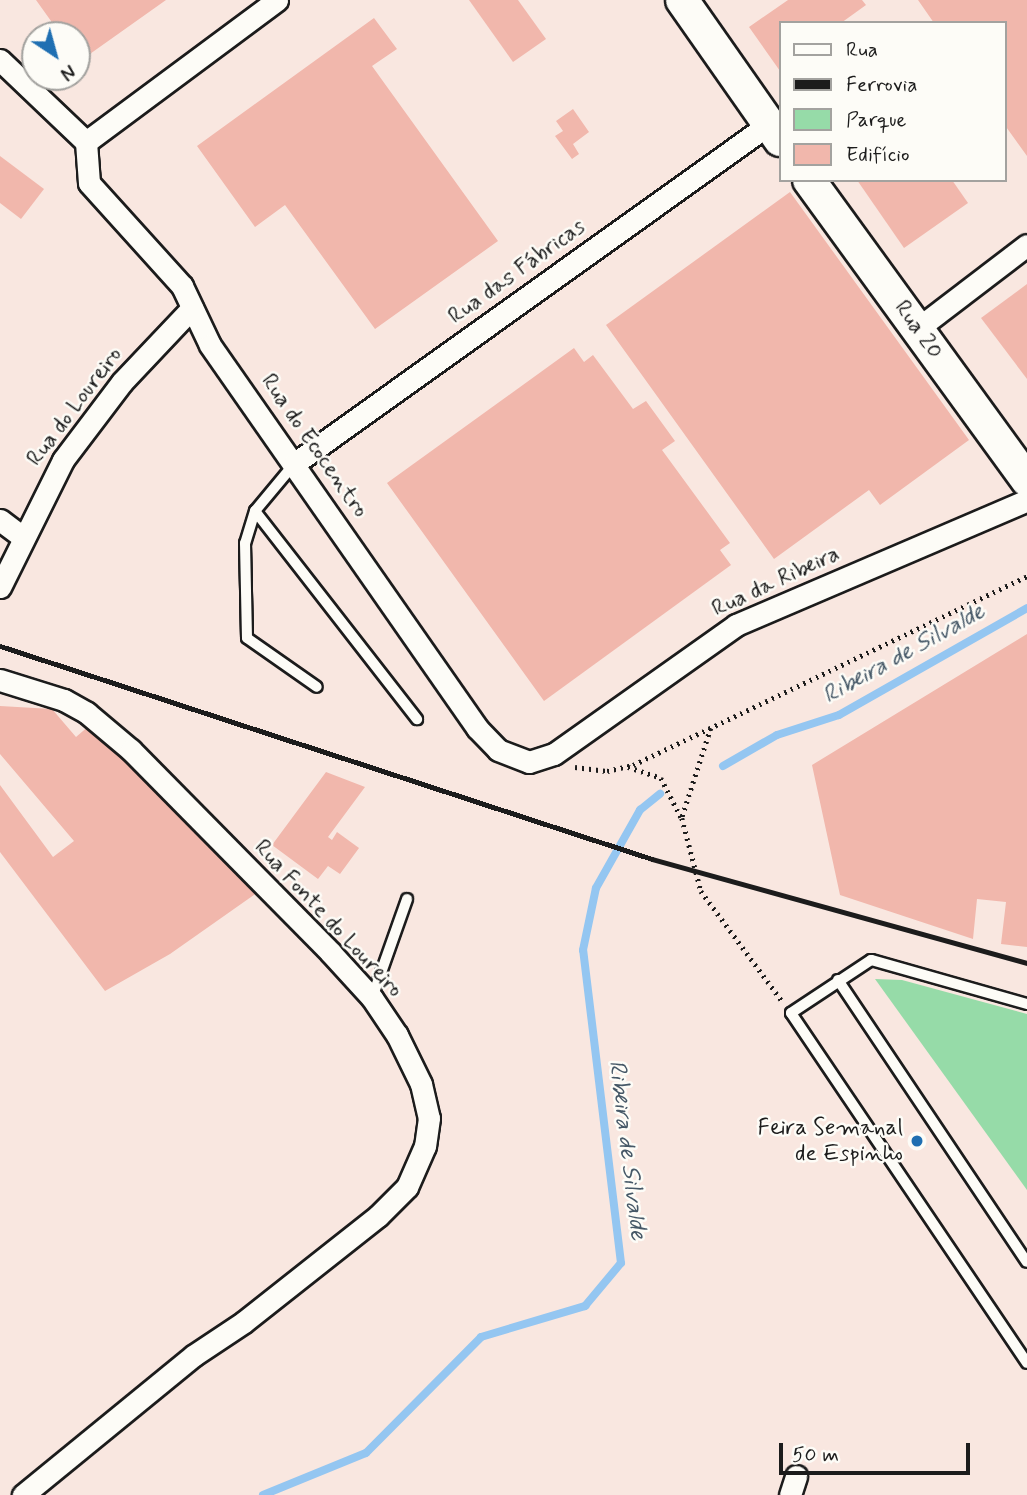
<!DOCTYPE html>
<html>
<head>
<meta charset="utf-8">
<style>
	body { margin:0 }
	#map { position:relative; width:1027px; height:1495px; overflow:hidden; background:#f9e7e0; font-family:Mynerve,sans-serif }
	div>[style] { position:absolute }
	.green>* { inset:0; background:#96dba8 }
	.stream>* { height:8px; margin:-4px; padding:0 4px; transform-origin:4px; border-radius:4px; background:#94c6f1 }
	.building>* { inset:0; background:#f1b7ac }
	.path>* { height:4.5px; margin-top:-2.25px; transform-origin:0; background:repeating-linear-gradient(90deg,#1c1c1c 0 2px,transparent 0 7px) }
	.roads { filter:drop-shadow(2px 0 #1c1c1c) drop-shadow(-2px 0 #1c1c1c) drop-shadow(0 2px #1c1c1c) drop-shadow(0 -2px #1c1c1c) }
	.service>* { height:10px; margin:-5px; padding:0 5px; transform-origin:5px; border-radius:5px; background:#fdfcf7 }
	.minor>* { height:21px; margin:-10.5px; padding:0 10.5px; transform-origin:10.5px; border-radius:10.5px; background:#fdfcf7 }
	.secondary>* { height:32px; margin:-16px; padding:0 16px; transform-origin:16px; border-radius:16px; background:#fdfcf7 }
	.rail>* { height:5px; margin:-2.5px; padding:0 2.5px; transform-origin:2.5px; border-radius:2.5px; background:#1c1c1c }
	.dots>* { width:19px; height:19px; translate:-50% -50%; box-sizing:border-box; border:4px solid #fdfcf7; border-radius:50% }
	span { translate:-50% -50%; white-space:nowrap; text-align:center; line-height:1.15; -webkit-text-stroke:5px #fdfcf7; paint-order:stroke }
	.street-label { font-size:23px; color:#1c1c1c }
	.poi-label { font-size:23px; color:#1c1c1c }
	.right { translate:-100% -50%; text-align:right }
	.water-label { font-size:24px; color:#465867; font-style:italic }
	.legend { position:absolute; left:779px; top:21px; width:228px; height:161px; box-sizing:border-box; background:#fdfcf7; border:2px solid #a3a29f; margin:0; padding:9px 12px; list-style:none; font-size:21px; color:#1c1c1c }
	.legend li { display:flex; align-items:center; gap:14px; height:35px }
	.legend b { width:35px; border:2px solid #a3a29f }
	.north { position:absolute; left:21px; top:21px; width:70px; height:70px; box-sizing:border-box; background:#fdfcf7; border:2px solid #a3a29f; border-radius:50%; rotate:144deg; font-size:19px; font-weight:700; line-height:28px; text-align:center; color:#1c1c1c }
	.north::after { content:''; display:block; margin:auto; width:24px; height:32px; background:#1f6fb2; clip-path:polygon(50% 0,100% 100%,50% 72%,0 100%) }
	.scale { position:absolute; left:779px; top:1443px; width:191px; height:32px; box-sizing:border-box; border:4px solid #1c1c1c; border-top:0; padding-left:9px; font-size:21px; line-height:24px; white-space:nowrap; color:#1c1c1c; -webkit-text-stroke:5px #fdfcf7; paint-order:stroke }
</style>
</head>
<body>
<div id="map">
	<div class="green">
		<i style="clip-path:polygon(875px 979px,902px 980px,1027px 1014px,1027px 1190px)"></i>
	</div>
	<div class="stream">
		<i style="left:723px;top:766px;width:62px;rotate:-29.9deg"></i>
		<i style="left:777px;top:735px;width:65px;rotate:-17.9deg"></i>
		<i style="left:839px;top:715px;width:216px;rotate:-29.6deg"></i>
		<i style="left:263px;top:1495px;width:111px;rotate:-22.2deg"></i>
		<i style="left:366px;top:1453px;width:163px;rotate:-45.2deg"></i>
		<i style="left:481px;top:1337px;width:109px;rotate:-16.6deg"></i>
		<i style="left:585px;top:1306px;width:56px;rotate:-50.1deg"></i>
		<i style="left:621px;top:1263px;width:315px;rotate:-96.9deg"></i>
		<i style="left:583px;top:950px;width:63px;rotate:-78.2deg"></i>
		<i style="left:596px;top:888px;width:90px;rotate:-60.6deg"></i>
		<i style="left:640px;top:810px;width:26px;rotate:-39deg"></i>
	</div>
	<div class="building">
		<i style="clip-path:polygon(36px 0,166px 0,80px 61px,77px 35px,61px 35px)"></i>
		<i style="clip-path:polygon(469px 0,518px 0,546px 39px,513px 62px)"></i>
		<i style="clip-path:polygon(788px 0,862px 0,866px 5px,841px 23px,780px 23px,780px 71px,749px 27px)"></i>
		<i style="clip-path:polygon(918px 0,1027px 0,1027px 156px,1004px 124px,1004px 23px,934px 23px)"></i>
		<i style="clip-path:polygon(374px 18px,397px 49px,372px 66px,498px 241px,375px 329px,285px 205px,255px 227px,197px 146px)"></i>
		<i style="clip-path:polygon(573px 109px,589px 132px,573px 144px,579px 154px,572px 159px,555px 136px,563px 131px,556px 121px)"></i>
		<i style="clip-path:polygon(0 156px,44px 189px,21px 219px,0 203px)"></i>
		<i style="clip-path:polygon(857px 180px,952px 180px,968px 203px,904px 248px)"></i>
		<i style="clip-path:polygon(790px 192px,969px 440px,880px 505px,869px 490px,774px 559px,606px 325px)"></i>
		<i style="clip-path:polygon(1027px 284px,1027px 379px,981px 318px)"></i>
		<i style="clip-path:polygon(574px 348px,584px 362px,593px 355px,633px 409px,646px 401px,675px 441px,662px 450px,730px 543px,720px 550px,731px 565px,544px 701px,387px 483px)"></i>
		<i style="clip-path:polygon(1027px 634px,1027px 947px,1001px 944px,1006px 902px,977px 899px,973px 939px,840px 895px,812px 765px)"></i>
		<i style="clip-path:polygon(0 706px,52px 709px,76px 737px,90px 725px,258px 892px,170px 954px,105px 991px,0 852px,0 785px,53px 857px,74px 841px,0 754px)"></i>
		<i style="clip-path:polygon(326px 772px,365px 787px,328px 837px,332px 840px,337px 832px,359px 848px,340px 874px,328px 866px,318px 879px,272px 845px)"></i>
	</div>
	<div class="path">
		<i style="left:711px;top:728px;width:95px;rotate:107.9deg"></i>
		<i style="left:682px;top:818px;width:75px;rotate:75.4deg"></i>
		<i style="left:701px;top:891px;width:137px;rotate:53.6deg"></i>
		<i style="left:575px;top:767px;width:32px;rotate:7deg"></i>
		<i style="left:607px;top:771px;width:27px;rotate:-13deg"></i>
		<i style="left:633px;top:765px;width:437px;rotate:-25.6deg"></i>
		<i style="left:628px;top:767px;width:35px;rotate:18deg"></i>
		<i style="left:661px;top:778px;width:44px;rotate:62.9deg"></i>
	</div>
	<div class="roads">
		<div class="service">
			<i style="left:295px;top:463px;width:62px;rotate:129.8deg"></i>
			<i style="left:255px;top:511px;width:34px;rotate:107deg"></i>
			<i style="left:245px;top:543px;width:95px;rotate:88.8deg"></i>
			<i style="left:247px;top:638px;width:85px;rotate:35deg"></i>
			<i style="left:255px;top:511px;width:264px;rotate:52.1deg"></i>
			<i style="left:838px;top:980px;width:339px;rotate:56.2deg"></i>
			<i style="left:372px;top:998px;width:105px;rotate:-70.5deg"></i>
			<i style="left:1027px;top:1004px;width:162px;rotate:-164.2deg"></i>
			<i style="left:871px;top:960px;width:96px;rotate:146.5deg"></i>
			<i style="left:791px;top:1013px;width:422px;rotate:56deg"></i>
		</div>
		<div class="minor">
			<i style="left:0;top:60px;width:119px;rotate:43.6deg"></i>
			<i style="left:86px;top:142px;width:41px;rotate:85.8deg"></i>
			<i style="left:89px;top:183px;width:139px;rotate:47.9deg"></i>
			<i style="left:182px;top:286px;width:65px;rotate:64.6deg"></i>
			<i style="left:210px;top:345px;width:467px;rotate:55.1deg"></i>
			<i style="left:477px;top:728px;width:30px;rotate:46deg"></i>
			<i style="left:498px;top:750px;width:33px;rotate:21deg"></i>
			<i style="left:529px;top:762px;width:26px;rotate:-18deg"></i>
			<i style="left:554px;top:754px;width:223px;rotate:-35.3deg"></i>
			<i style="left:736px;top:625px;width:317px;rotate:-23.2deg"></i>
			<i style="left:86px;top:142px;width:238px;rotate:-36.6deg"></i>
			<i style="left:917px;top:329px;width:138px;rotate:-37.4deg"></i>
			<i style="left:295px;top:463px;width:583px;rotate:-35.57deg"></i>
			<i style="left:0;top:520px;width:26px;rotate:37deg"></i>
			<i style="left:0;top:587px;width:142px;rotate:-63.6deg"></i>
			<i style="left:63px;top:460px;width:98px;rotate:-52.9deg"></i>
			<i style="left:122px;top:382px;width:102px;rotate:-46.6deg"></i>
			<i style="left:0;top:680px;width:67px;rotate:17.4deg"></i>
			<i style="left:64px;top:700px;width:26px;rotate:29deg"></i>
			<i style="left:87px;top:713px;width:57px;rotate:40.1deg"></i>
			<i style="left:131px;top:750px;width:284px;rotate:45.4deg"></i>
			<i style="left:330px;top:952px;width:62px;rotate:47.6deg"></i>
			<i style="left:372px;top:998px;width:45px;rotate:56deg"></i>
			<i style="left:397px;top:1035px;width:55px;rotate:63.9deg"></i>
			<i style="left:421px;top:1084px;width:35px;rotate:77deg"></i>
			<i style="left:429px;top:1118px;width:28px;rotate:98deg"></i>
			<i style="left:425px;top:1146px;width:45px;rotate:113.7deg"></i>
			<i style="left:407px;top:1187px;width:41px;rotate:135deg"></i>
			<i style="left:378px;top:1216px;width:171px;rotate:141.7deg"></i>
			<i style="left:244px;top:1322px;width:61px;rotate:146.3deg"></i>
			<i style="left:193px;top:1356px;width:220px;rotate:140.7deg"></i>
			<i style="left:790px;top:1495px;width:20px;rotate:-72deg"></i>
		</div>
		<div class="secondary">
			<i style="left:682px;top:0;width:171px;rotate:55deg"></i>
			<i style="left:809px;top:180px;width:371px;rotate:54deg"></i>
		</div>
	</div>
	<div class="rail">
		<i style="left:0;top:646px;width:686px;rotate:18.09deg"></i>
		<i style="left:652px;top:859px;width:389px;rotate:15.5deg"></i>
	</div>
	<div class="dots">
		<i style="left:917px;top:1141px;background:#1f6fb2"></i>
	</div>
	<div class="street-label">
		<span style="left:517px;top:272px;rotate:-36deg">Rua das Fábricas</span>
		<span style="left:918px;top:330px;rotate:54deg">Rua 20</span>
		<span style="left:75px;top:407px;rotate:-53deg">Rua do Loureiro</span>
		<span style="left:314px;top:446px;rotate:55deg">Rua do Ecocentro</span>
		<span style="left:776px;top:582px;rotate:-25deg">Rua da Ribeira</span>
		<span style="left:328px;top:919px;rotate:47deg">Rua Fonte do Loureiro</span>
	</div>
	<div class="poi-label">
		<span class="right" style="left:903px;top:1141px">Feira Semanal<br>de Espinho</span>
	</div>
	<div class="water-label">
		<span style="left:904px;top:654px;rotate:-29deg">Ribeira de Silvalde</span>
		<span style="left:627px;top:1150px;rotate:83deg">Ribeira de Silvalde</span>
	</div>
	<ul class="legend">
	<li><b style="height:9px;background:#fdfcf7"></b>Rua</li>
	<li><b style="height:9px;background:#1c1c1c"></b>Ferrovia</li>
	<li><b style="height:19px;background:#96dba8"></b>Parque</li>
	<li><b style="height:19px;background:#f1b7ac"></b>Edifício</li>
	</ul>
	<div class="north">N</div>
	<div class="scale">50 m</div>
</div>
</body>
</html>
